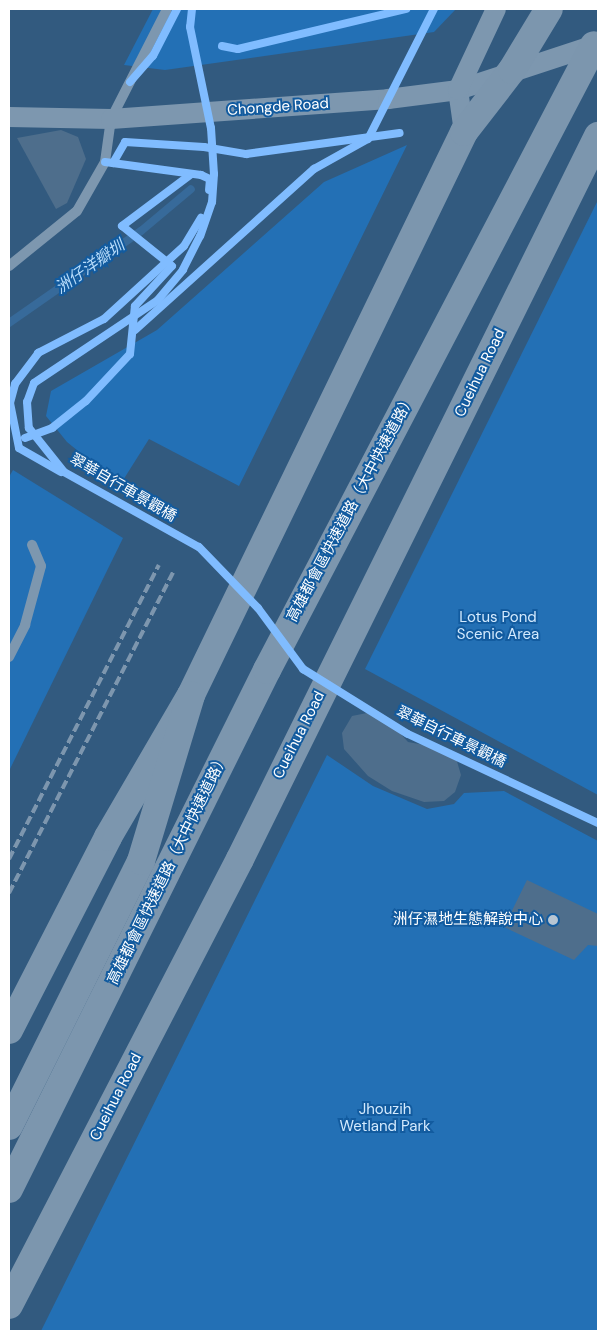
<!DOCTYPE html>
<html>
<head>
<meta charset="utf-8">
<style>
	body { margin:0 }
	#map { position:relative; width:607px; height:1340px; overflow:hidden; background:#325a7f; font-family:"DM Sans","Noto Sans TC",sans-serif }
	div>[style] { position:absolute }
	.green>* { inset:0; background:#2370b5 }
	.stream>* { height:8px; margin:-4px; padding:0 4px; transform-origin:4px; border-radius:4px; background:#376a9a }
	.building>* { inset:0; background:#4e6e8c }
	.service>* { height:10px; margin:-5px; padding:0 5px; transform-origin:5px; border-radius:5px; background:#7d97af }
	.minor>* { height:20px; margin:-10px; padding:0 10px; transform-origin:10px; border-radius:10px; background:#7d97af }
	.primary>* { height:28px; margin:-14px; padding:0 14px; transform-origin:14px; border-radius:14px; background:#7c96ae }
	.trunk>* { height:28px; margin:-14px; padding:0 14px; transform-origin:14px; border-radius:14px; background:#7c96ae }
	.rail>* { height:4px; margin-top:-2px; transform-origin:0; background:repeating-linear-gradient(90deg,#7d96ae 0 9px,transparent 0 13px) }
	.cycleway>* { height:8px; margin:-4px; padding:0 4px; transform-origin:4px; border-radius:4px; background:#80bcff }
	.dots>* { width:14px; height:14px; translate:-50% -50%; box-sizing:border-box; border:2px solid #125b9f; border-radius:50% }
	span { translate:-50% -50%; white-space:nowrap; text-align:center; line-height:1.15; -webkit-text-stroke:4px #125b9f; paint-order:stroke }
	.street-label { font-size:15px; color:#fff }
	.park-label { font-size:15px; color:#d3eafe }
	.poi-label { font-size:15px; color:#fff }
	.right { translate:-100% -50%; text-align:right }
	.water-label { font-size:16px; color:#b7dcfb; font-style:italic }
	.frame { position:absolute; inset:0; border:10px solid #fff; pointer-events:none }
</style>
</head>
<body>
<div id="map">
	<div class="green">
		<i style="clip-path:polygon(153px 9px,456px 9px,434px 32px,165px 70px,124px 65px)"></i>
		<i style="clip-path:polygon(407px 145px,239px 486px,149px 439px,120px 485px,67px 442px,46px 416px,51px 391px,157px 330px,324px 182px)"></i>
		<i style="clip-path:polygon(598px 200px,598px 795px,365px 669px)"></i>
		<i style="clip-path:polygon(13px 470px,123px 538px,9px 771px,9px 477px)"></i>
		<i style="clip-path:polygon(327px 755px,373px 786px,427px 809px,454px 804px,464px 793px,504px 791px,598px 841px,598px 1331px,41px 1331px)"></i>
	</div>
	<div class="stream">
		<i style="left:9px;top:323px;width:161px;rotate:-34.9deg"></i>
		<i style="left:141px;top:231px;width:65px;rotate:-40deg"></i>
	</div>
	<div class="building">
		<i style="clip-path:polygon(61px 130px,78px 137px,86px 159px,67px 203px,56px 209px,17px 138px)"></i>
		<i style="clip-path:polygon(372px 712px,388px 720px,408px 742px,441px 748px,456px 758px,461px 775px,455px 792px,444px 801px,424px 802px,392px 791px,368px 776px,344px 749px,342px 733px,352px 716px)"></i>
		<i style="clip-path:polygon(527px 880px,598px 914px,598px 946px,588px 945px,574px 960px,504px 927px)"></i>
	</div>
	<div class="service">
		<i style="left:9px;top:266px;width:87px;rotate:-39deg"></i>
		<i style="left:77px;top:211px;width:56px;rotate:-60.3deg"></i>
		<i style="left:105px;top:162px;width:43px;rotate:-82.1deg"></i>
		<i style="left:111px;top:119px;width:123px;rotate:-63deg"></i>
		<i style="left:9px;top:657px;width:36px;rotate:-63deg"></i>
		<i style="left:25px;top:625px;width:61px;rotate:-74.8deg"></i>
		<i style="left:41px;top:566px;width:23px;rotate:-113deg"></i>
	</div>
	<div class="minor">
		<i style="left:9px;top:117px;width:102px;rotate:1.1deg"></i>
		<i style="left:111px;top:119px;width:278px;rotate:-4.1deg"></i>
		<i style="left:388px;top:99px;width:71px;rotate:-7.3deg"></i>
		<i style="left:458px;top:90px;width:147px;rotate:-18.2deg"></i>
		<i style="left:464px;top:132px;width:42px;rotate:-98.1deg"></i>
		<i style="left:458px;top:90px;width:89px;rotate:-64.9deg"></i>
	</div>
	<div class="primary">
		<i style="left:9px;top:1030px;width:217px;rotate:-62.8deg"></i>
		<i style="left:108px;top:837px;width:164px;rotate:-59.7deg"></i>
		<i style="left:191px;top:695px;width:626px;rotate:-64.13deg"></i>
		<i style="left:464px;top:132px;width:78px;rotate:-52.3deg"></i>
		<i style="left:512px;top:70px;width:71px;rotate:-58.8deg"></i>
		<i style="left:9px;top:1305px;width:502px;rotate:-62.62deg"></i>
		<i style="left:240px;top:859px;width:807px;rotate:-63.66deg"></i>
	</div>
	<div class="trunk">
		<i style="left:9px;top:1126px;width:296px;rotate:-63.5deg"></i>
		<i style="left:141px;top:861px;width:173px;rotate:-73.2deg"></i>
		<i style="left:9px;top:1189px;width:580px;rotate:-63.57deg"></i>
		<i style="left:267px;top:670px;width:705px;rotate:-62.38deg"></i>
	</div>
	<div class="rail">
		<i style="left:9px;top:859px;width:330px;rotate:-63deg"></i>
		<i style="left:9px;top:893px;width:360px;rotate:-62.9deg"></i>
	</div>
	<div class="cycleway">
		<i style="left:192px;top:9px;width:18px;rotate:96deg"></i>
		<i style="left:190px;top:27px;width:103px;rotate:78.3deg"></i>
		<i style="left:211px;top:128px;width:46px;rotate:86.3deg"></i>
		<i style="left:214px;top:174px;width:28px;rotate:94deg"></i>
		<i style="left:212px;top:202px;width:36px;rotate:109deg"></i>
		<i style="left:200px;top:236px;width:38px;rotate:117deg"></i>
		<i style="left:183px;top:270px;width:39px;rotate:130deg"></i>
		<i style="left:158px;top:300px;width:149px;rotate:146.2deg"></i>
		<i style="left:34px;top:383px;width:20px;rotate:110deg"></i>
		<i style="left:27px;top:402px;width:26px;rotate:86deg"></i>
		<i style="left:29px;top:428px;width:56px;rotate:51.5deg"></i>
		<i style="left:64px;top:472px;width:154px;rotate:29.1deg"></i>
		<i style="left:199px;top:547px;width:85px;rotate:46deg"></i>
		<i style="left:258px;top:608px;width:76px;rotate:53.6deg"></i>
		<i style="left:303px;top:669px;width:123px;rotate:31.8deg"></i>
		<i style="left:408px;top:734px;width:210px;rotate:25.1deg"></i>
		<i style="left:222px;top:46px;width:16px;rotate:11deg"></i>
		<i style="left:238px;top:49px;width:173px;rotate:-13.4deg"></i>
		<i style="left:130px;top:82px;width:35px;rotate:-49deg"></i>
		<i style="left:153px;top:56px;width:53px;rotate:-62.9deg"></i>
		<i style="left:105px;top:162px;width:97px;rotate:7.7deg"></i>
		<i style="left:201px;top:175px;width:10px;rotate:24deg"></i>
		<i style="left:210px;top:179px;width:11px;rotate:95deg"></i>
		<i style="left:113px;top:163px;width:24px;rotate:-60deg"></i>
		<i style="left:125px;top:142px;width:79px;rotate:3.6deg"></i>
		<i style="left:204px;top:147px;width:43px;rotate:9.5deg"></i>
		<i style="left:246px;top:154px;width:155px;rotate:-7.8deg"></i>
		<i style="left:135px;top:330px;width:241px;rotate:-42deg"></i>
		<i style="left:314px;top:169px;width:62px;rotate:-29.1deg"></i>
		<i style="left:368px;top:139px;width:146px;rotate:-63.1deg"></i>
		<i style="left:25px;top:438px;width:29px;rotate:-20deg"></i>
		<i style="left:52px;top:428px;width:43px;rotate:-38.5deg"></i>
		<i style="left:86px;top:401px;width:64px;rotate:-46.9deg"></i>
		<i style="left:130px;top:354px;width:48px;rotate:-84.1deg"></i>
		<i style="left:135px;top:306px;width:54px;rotate:-47.2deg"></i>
		<i style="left:172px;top:266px;width:64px;rotate:-141.3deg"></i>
		<i style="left:122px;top:226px;width:85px;rotate:-36.9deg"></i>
		<i style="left:61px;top:472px;width:48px;rotate:-150.3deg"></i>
		<i style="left:19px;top:448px;width:46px;rotate:-101.3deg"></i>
		<i style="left:10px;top:403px;width:20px;rotate:-75deg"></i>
		<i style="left:15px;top:384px;width:39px;rotate:-53deg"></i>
		<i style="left:38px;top:353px;width:74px;rotate:-27.3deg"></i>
		<i style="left:104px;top:319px;width:108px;rotate:-42.4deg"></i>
		<i style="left:184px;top:246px;width:33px;rotate:-59deg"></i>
	</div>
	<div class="dots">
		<i style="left:553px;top:920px;background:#b7c5d2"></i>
	</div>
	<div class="street-label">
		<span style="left:278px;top:107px;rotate:-4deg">Chongde Road</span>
		<span style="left:480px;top:373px;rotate:-64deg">Cueihua Road</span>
		<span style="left:123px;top:488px;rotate:30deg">翠華自行車景觀橋</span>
		<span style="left:351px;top:508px;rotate:-62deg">高雄都會區快速道路（大中快速道路）</span>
		<span style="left:299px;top:735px;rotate:-63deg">Cueihua Road</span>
		<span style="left:451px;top:737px;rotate:26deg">翠華自行車景觀橋</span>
		<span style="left:168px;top:869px;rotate:-64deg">高雄都會區快速道路（大中快速道路）</span>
		<span style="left:116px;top:1097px;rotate:-63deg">Cueihua Road</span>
	</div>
	<div class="park-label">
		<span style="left:498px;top:626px">Lotus Pond<br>Scenic Area</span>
		<span style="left:385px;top:1118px">Jhouzih<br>Wetland Park</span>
	</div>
	<div class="poi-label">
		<span class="right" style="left:543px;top:920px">洲仔濕地生態解說中心</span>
	</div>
	<div class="water-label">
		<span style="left:90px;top:267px;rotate:-35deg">洲仔洋瓣圳</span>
	</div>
	<div class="frame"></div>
</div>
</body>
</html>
